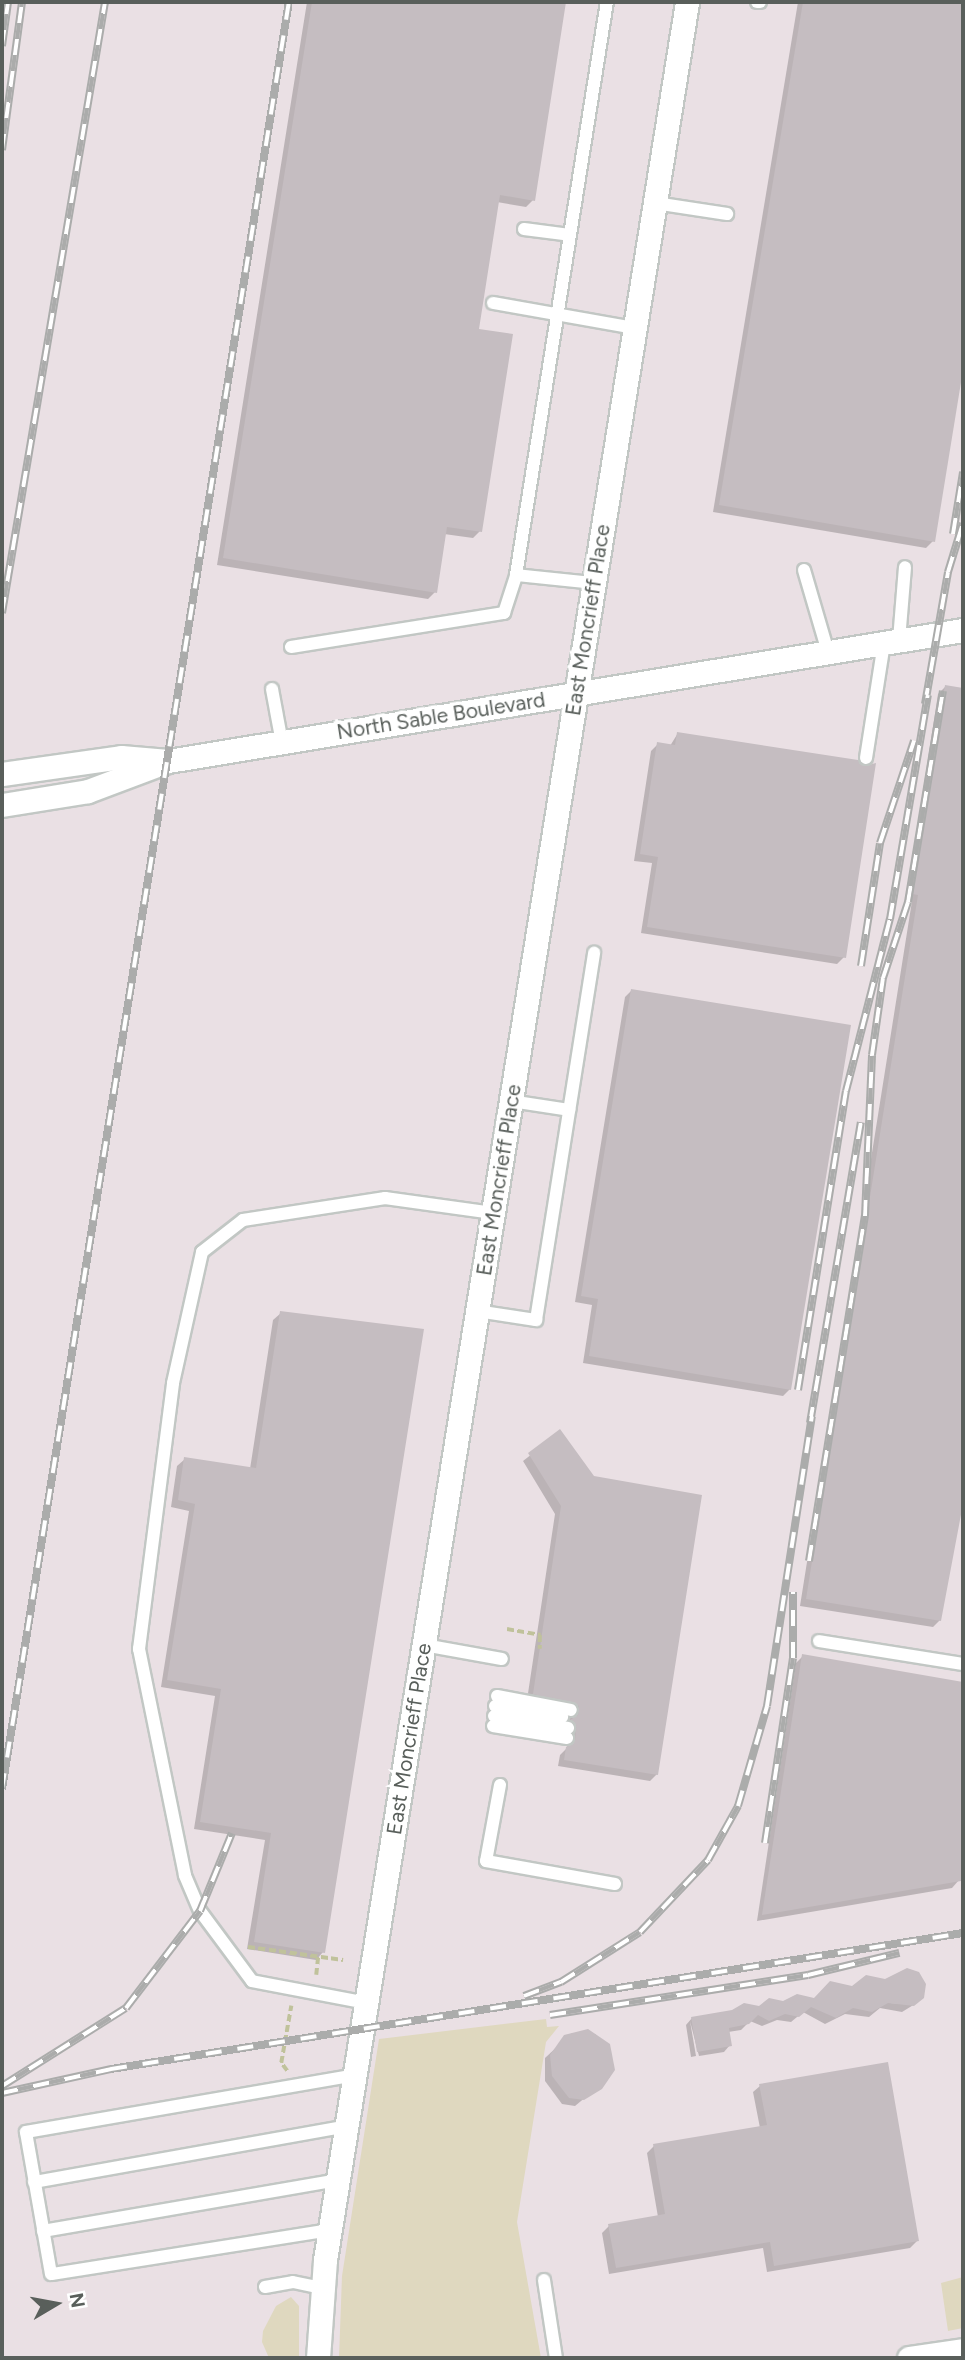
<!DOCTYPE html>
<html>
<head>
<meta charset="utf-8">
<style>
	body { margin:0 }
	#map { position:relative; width:965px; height:2360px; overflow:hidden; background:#eae0e4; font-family:Figtree,sans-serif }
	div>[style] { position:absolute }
	.green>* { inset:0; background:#dfd8bf }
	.shadow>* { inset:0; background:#0003 }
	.building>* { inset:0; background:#c5bdc1 }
	.path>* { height:3.5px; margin-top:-1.75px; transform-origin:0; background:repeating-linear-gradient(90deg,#c0c29b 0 7px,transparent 0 10.5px) }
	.roads { filter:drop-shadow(2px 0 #c2c7c4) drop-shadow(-2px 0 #c2c7c4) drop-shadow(0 2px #c2c7c4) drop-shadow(0 -2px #c2c7c4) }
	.lane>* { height:12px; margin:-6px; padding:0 6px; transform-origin:6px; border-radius:6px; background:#fff }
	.street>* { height:23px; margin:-11.5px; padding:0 11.5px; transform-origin:11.5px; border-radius:11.5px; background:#fff }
	.rail>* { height:8px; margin-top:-4px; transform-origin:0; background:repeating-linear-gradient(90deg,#fff 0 16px,#abacab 0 32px); box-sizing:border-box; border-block:2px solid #abacab }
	span { translate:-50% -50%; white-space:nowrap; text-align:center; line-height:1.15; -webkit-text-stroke:7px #fff; paint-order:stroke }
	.street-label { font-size:21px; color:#595f5b }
	.frame { position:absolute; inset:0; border:4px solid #595f5b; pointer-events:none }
	.north { position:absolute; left:21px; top:2269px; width:70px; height:70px; -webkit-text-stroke:5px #fff; paint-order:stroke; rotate:80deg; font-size:19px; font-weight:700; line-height:28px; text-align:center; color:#595f5b }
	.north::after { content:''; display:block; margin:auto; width:24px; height:32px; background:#595f5b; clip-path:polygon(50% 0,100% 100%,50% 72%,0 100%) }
</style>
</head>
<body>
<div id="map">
	<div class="green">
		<i style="clip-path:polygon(546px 2019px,547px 2027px,559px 2026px,546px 2042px,517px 2222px,541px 2358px,339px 2358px,342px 2276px,379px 2039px)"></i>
		<i style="clip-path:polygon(963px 2277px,963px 2328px,948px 2331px,941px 2283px)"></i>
		<i style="clip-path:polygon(291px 2297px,299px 2306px,299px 2358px,269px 2358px,262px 2342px,263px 2331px,276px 2306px)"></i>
	</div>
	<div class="shadow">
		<i style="clip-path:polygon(307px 2px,564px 3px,533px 200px,526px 207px,497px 202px,477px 330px,480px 531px,473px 538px,444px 534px,435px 592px,428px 599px,217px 565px)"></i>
		<i style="clip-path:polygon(798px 2px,963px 2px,963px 359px,933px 541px,926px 548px,713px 512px)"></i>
		<i style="clip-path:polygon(945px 687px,963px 690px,963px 1512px,957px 1511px,940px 1620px,933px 1627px,800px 1606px,912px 901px,906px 900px,938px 694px)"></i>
		<i style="clip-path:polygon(678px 733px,844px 957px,837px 964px,641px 933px,652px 863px,634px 861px,651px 751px,658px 744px,670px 746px)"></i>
		<i style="clip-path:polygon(632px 990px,790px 1389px,783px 1396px,583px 1363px,592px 1305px,575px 1302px,625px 997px)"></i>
		<i style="clip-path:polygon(281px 1313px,323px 1952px,316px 1960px,247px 1949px,265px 1840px,194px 1829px,215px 1696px,161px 1687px,189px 1511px,171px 1507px,177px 1466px,185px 1459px,250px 1469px,273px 1320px)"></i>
		<i style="clip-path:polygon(560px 1432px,657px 1774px,650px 1781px,558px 1766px,560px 1755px,569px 1746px,570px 1733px,565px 1728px,573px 1713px,527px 1700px,555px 1514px,523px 1461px)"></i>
		<i style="clip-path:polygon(803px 1656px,963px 1683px,963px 1856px,959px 1880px,952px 1888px,757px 1921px,796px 1663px)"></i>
		<i style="clip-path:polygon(814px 2000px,915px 2004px,902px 2012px,880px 2008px,869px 2017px,845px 2014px,825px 2024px,803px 2012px,791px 2022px,777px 2020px,762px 2026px,750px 2021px,741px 2030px,728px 2032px,730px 2045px,724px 2052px,699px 2056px,690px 2021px,696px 2056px,691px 2057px,686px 2025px,692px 2018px)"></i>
		<i style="clip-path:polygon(572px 2033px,595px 2034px,611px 2050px,610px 2077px,575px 2106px,562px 2104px,545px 2081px,545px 2058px)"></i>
		<i style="clip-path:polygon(760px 2086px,917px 2241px,910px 2248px,767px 2272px,763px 2248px,609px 2274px,602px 2233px,609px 2226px,658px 2217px,647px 2153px,654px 2146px,760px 2128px,753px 2092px)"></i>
	</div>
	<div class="building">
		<i style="clip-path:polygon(312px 2px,566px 2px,535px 201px,500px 195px,479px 329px,513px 334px,482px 532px,447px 527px,437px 593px,223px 558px)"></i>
		<i style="clip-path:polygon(803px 2px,963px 2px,963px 370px,935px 542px,719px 505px)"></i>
		<i style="clip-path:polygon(945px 685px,963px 688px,963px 1504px,941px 1621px,806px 1599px,918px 895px,912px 894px)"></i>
		<i style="clip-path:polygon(677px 732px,858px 760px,864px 766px,876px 763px,846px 958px,647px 927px,658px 857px,640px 854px,657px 742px,675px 745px)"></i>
		<i style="clip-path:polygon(631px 989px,851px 1025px,791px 1390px,589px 1356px,598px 1299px,581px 1296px)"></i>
		<i style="clip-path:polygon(280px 1311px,424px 1329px,325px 1953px,254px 1942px,271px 1833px,200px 1822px,221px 1689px,167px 1680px,195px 1504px,178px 1500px,184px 1457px,256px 1468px)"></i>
		<i style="clip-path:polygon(560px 1429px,594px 1476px,702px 1495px,658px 1775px,564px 1760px,566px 1747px,575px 1740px,576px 1726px,570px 1720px,578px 1715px,579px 1706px,533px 1694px,561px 1506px,528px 1453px)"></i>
		<i style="clip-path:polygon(802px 1654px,963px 1682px,961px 1881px,762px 1915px)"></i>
		<i style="clip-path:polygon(907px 1968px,919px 1972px,926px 1984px,924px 1998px,914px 2006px,888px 2003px,872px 2012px,853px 2008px,836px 2018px,811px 2007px,799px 2017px,785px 2014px,769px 2021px,758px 2015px,749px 2024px,729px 2028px,732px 2046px,697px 2052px,691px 2017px,732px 2010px,744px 2003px,759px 2006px,769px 1998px,783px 2001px,797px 1994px,814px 1998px,830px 1981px,852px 1986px,866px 1975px,885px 1979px)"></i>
		<i style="clip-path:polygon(588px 2029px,610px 2044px,615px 2070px,602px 2089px,584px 2100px,569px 2098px,552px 2076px,550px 2055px,564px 2035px)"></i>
		<i style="clip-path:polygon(888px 2062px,919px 2241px,774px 2266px,770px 2242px,616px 2268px,608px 2224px,665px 2214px,653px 2144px,767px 2125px,759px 2084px)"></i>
	</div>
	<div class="path">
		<i style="left:507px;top:1629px;width:34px;rotate:10deg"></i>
		<i style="left:540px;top:1635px;width:14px;rotate:90deg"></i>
		<i style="left:248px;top:1947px;width:96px;rotate:7.8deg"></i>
		<i style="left:316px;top:1975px;width:18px;rotate:-84deg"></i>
		<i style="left:287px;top:2071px;width:10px;rotate:-127deg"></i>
		<i style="left:281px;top:2063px;width:58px;rotate:-80deg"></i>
	</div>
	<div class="roads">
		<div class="lane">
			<i style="left:757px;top:2px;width:3px"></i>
			<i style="left:655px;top:203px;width:73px;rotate:8.7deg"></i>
			<i style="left:524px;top:229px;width:46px;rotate:7.4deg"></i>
			<i style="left:493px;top:303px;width:144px;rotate:10deg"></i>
			<i style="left:804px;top:570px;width:85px;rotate:73.7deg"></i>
			<i style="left:516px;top:575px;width:78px;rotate:5.9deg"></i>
			<i style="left:899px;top:640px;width:73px;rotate:-85.3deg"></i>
			<i style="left:291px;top:647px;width:216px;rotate:-9.1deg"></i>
			<i style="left:504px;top:613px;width:40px;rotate:-72deg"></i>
			<i style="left:516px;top:575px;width:580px;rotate:-80.98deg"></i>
			<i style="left:272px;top:689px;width:55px;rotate:79.5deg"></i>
			<i style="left:866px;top:758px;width:116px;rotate:-81.1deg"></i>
			<i style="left:511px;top:1101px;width:59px;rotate:8.8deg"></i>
			<i style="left:477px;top:1311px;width:60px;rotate:8.7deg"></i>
			<i style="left:536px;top:1320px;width:372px;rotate:-81deg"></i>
			<i style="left:819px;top:1641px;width:146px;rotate:9.1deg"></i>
			<i style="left:424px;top:1645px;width:79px;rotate:10.2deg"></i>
			<i style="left:497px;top:1696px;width:75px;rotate:10.7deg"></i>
			<i style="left:495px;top:1706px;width:68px;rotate:9.3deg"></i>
			<i style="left:494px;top:1716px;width:75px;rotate:9.2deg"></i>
			<i style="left:493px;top:1726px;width:75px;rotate:9.2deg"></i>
			<i style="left:500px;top:1785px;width:77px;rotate:100.4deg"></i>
			<i style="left:486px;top:1861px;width:131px;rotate:10.1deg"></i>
			<i style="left:367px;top:2003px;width:117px;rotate:-169.2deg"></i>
			<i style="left:252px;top:1981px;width:87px;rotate:-126.6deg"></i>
			<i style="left:200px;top:1911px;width:39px;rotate:-113deg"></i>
			<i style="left:185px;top:1875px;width:231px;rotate:-101.5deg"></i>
			<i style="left:139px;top:1649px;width:268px;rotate:-82.7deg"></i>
			<i style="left:173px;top:1383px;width:134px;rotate:-77.5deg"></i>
			<i style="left:202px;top:1252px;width:52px;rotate:-38deg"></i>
			<i style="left:243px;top:1220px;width:144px;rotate:-8.8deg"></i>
			<i style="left:385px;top:1198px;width:109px;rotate:7.9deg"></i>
			<i style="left:34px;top:2182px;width:318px;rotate:-10.1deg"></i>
			<i style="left:330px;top:2230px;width:282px;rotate:171deg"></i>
			<i style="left:51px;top:2274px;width:144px;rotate:-100deg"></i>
			<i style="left:26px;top:2132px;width:334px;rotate:-9.8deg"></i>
			<i style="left:43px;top:2231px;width:300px;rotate:-9.8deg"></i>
			<i style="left:544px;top:2280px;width:79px;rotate:81.3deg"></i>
			<i style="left:265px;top:2287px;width:28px;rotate:-10deg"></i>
			<i style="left:293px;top:2282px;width:30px;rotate:12deg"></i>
		</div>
		<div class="street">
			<i style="left:2px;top:774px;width:120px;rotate:-8.1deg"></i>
			<i style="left:121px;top:757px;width:47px;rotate:4.9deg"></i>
			<i style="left:168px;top:761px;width:806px;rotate:-9.36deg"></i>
			<i style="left:2px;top:805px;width:87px;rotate:-9.2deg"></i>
			<i style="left:88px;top:791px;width:85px;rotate:-20.6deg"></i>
			<i style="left:318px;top:2358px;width:98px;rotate:-85.9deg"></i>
			<i style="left:325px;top:2260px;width:2287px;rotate:-80.89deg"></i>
			<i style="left:909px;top:2358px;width:55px;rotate:-8.4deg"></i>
		</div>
	</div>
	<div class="rail">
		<i style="left:2px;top:46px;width:44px;rotate:-82.2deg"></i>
		<i style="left:2px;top:150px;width:149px;rotate:-82.3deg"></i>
		<i style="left:953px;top:534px;width:63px;rotate:-80.8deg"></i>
		<i style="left:2px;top:613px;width:620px;rotate:-80.43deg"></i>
		<i style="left:925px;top:704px;width:134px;rotate:-80.1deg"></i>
		<i style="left:948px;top:572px;width:51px;rotate:-73deg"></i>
		<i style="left:861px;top:966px;width:124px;rotate:-81.2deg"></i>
		<i style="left:880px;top:843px;width:108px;rotate:-71.6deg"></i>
		<i style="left:798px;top:1390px;width:303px;rotate:-80.9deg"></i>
		<i style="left:846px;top:1091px;width:178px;rotate:-75.7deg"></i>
		<i style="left:890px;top:919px;width:227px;rotate:-80.4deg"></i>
		<i style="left:810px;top:1423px;width:305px;rotate:-80.4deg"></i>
		<i style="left:809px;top:1561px;width:350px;rotate:-80.8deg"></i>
		<i style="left:865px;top:1216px;width:161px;rotate:-87.5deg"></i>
		<i style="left:872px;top:1055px;width:78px;rotate:-81.9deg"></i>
		<i style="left:883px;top:978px;width:80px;rotate:-71.8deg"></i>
		<i style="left:908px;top:902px;width:214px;rotate:-80.6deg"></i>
		<i style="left:2px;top:1789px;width:1810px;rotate:-80.88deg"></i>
		<i style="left:765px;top:1843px;width:187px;rotate:-81.4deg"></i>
		<i style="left:793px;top:1658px;width:66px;rotate:-90deg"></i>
		<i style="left:524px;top:1996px;width:40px;rotate:-21deg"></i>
		<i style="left:561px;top:1982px;width:93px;rotate:-32.3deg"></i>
		<i style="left:640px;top:1932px;width:99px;rotate:-46.6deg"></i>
		<i style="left:708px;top:1860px;width:62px;rotate:-60.9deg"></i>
		<i style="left:738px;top:1806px;width:104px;rotate:-73.8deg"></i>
		<i style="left:767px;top:1706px;width:293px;rotate:-81.2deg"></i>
		<i style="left:550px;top:2015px;width:261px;rotate:-8.8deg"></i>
		<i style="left:808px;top:1975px;width:94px;rotate:-13.6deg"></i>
		<i style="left:2px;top:2086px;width:146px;rotate:-32.2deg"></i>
		<i style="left:126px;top:2008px;width:122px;rotate:-52.7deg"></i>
		<i style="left:200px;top:1911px;width:84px;rotate:-67.7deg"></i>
		<i style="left:2px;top:2093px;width:112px;rotate:-12.4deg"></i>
		<i style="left:111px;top:2069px;width:863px;rotate:-9.07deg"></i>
	</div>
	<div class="street-label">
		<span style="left:588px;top:620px;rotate:-81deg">East Moncrieff Place</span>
		<span style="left:441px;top:716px;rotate:-9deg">North Sable Boulevard</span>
		<span style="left:499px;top:1180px;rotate:-81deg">East Moncrieff Place</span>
		<span style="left:409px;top:1739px;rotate:-81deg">East Moncrieff Place</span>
	</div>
	<div class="frame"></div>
	<div class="north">N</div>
</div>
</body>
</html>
